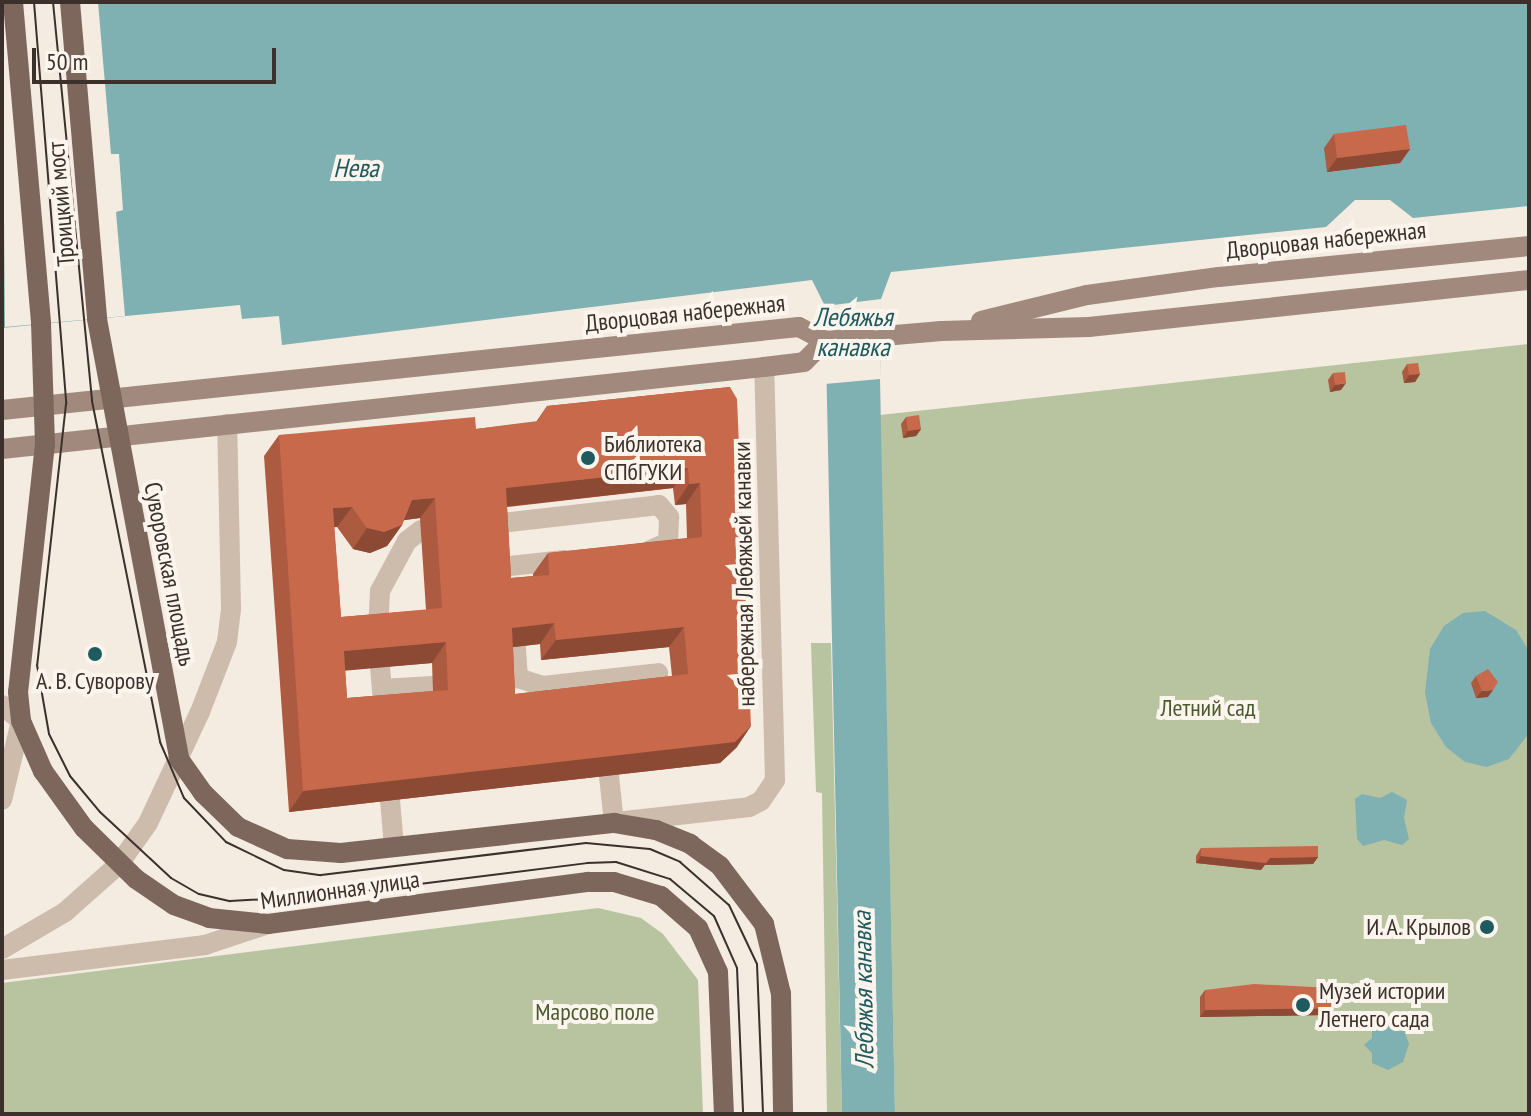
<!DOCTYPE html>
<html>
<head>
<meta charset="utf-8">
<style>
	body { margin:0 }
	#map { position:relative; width:1531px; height:1116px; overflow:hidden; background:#f4ebe1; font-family:"PT Sans Narrow",sans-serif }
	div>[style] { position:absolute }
	.green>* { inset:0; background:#b8c4a0 }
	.water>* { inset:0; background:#7fb0b2 }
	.pier>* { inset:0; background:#f4ebe1 }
	.service>* { height:20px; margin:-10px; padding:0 10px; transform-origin:10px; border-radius:10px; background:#cdbbac }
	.minor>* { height:20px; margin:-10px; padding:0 10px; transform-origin:10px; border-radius:10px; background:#cdbbac }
	.tertiary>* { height:20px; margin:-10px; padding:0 10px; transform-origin:10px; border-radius:10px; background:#cdbbac }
	.secondary>* { height:20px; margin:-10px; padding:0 10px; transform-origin:10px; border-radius:10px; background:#a18a7d }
	.primary>* { height:20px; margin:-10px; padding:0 10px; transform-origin:10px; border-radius:10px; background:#7d675c }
	.tram>* { height:2px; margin:-1px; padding:0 1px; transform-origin:1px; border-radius:1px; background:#3b302b }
	.wall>* { inset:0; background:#ac5a40 }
	.shaded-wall>* { inset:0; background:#8c4a34 }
	.building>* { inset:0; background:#c8694b }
	.dots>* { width:22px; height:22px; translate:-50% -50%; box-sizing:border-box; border:4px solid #fbf5ee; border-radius:50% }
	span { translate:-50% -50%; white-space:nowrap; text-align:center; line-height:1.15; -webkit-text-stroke:8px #fbf5ee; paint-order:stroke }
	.street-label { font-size:24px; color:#3b302b }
	.poi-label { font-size:24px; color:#3b302b }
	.left { translate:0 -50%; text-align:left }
	.right { translate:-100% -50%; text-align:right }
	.park-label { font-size:24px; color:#4a5a2e }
	.water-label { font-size:26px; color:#1f5a5e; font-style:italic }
	.frame { position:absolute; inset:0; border:4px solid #3b302b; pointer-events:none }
	.scale { position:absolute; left:32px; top:48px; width:244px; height:36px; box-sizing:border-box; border:4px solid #3b302b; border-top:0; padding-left:10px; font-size:24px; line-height:28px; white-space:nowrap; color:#3b302b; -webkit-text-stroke:6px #fbf5ee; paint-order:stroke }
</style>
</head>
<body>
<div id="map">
	<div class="green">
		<i style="clip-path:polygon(1529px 344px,1529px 1114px,895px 1114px,880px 415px)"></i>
		<i style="clip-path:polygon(811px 643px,831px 643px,842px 1114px,827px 1114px,822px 793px,816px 792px)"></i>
		<i style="clip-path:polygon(598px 908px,641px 918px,663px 934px,698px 980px,703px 1114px,2px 1114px,2px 983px)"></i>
	</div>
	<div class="water">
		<i style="clip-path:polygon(2px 2px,1529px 2px,1529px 206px,1413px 218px,1390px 200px,1355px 200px,1326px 227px,891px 272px,881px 299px,880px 379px,895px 1114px,842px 1114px,825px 306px,812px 280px,282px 345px,279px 316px,242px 319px,240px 305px,2px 328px)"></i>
		<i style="clip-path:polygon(1485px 611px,1516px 630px,1529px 651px,1529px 733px,1509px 759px,1487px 767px,1465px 762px,1446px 747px,1431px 723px,1425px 693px,1430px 649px,1444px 626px,1463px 613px)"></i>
		<i style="clip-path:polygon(1392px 792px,1407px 800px,1404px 818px,1409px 839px,1402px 845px,1384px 840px,1363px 846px,1357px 839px,1355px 799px,1362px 794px,1380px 798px)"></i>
		<i style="clip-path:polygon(1387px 1022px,1403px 1028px,1409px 1044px,1403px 1062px,1388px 1070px,1372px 1063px,1372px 1053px,1364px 1045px,1372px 1038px,1372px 1029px)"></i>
	</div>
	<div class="pier">
		<i style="clip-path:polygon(2px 2px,98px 2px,111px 154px,119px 154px,123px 210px,116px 212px,125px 316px,5px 327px)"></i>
		<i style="clip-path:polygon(881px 299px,880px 379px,825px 384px,825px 306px)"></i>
	</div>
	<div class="service">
		<i style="left:493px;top:524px;width:167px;rotate:-6.5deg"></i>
		<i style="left:659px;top:505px;width:16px;rotate:50deg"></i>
		<i style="left:669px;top:517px;width:25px;rotate:92deg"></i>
		<i style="left:668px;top:542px;width:21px;rotate:155deg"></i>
		<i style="left:510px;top:566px;width:55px;rotate:-6.2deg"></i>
		<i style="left:378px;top:633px;width:42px;rotate:-87.3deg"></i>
		<i style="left:380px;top:591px;width:57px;rotate:-61.6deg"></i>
		<i style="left:407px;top:541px;width:18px;rotate:-38deg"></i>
		<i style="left:380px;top:667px;width:36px;rotate:85deg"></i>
		<i style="left:518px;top:678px;width:26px;rotate:18deg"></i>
		<i style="left:543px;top:686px;width:116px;rotate:-6.4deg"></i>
		<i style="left:507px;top:679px;width:11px;rotate:-5deg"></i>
		<i style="left:518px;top:678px;width:32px;rotate:-94deg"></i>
		<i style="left:382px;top:689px;width:51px;rotate:-3.4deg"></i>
		<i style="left:609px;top:776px;width:47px;rotate:83.9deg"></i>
		<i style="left:390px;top:800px;width:47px;rotate:85.1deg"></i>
	</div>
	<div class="minor">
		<i style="left:625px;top:821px;width:125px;rotate:-6.4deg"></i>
		<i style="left:749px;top:807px;width:13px;rotate:-27deg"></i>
		<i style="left:761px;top:801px;width:25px;rotate:-56deg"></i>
		<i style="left:775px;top:780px;width:413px;rotate:-91.5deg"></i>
	</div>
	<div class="tertiary">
		<i style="left:2px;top:705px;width:25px;rotate:40deg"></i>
		<i style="left:21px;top:721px;width:81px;rotate:103.5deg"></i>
		<i style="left:2px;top:949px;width:73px;rotate:-30.4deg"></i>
		<i style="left:65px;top:912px;width:72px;rotate:-41.6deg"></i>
		<i style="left:119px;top:864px;width:50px;rotate:-54.7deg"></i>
		<i style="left:148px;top:823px;width:123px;rotate:-64.9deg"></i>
		<i style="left:200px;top:712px;width:75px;rotate:-68.9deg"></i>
		<i style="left:227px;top:642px;width:34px;rotate:-83deg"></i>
		<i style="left:231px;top:608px;width:184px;rotate:-91.2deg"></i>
		<i style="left:2px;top:970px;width:205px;rotate:-7deg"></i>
		<i style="left:205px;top:945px;width:66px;rotate:-18.4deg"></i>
	</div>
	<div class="secondary">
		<i style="left:981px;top:321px;width:109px;rotate:-13.8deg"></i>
		<i style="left:1087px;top:295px;width:133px;rotate:-7.8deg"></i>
		<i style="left:1219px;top:277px;width:312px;rotate:-5.7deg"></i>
		<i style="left:825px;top:341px;width:117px;rotate:-4.9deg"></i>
		<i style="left:942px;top:331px;width:147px;rotate:-1.6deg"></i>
		<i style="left:1089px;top:327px;width:443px;rotate:-6.1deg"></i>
		<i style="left:2px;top:410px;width:801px;rotate:-5.95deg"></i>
		<i style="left:799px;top:327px;width:30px;rotate:28deg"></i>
		<i style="left:2px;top:449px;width:766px;rotate:-6.14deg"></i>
		<i style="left:764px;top:367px;width:40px;rotate:-7.1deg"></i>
		<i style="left:804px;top:362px;width:30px;rotate:-45deg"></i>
	</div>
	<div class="primary">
		<i style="left:13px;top:2px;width:322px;rotate:85deg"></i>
		<i style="left:41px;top:323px;width:121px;rotate:88.1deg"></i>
		<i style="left:45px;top:444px;width:249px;rotate:96.2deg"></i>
		<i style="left:18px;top:692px;width:29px;rotate:84deg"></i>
		<i style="left:21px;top:721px;width:55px;rotate:66.3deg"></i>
		<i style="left:43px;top:771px;width:70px;rotate:54.3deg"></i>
		<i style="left:84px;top:828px;width:73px;rotate:44.4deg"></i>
		<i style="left:136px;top:879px;width:46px;rotate:34.4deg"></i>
		<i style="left:174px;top:905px;width:37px;rotate:20deg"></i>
		<i style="left:209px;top:918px;width:59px;rotate:5.8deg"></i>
		<i style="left:268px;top:924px;width:323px;rotate:-7.5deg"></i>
		<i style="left:588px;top:882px;width:26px"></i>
		<i style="left:614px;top:882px;width:49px;rotate:16.6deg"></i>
		<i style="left:661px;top:896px;width:49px;rotate:40.9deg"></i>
		<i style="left:698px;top:928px;width:48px;rotate:65.6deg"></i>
		<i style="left:718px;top:972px;width:142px;rotate:87.6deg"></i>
		<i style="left:70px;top:2px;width:318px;rotate:85.1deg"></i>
		<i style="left:97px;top:319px;width:448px;rotate:79.4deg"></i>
		<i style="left:179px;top:759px;width:42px;rotate:54.8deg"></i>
		<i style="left:203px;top:793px;width:49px;rotate:44.2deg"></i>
		<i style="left:238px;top:827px;width:54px;rotate:24.2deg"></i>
		<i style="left:287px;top:849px;width:54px;rotate:4.2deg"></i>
		<i style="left:341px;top:853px;width:275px;rotate:-6.3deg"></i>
		<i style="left:614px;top:823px;width:43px;rotate:9.5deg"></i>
		<i style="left:656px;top:830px;width:37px;rotate:22deg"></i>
		<i style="left:690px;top:844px;width:37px;rotate:36deg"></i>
		<i style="left:720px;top:866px;width:73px;rotate:52.8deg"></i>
		<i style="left:764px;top:924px;width:72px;rotate:76.3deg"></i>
		<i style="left:781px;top:994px;width:120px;rotate:89deg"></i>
	</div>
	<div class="tram">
		<i style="left:34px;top:2px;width:403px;rotate:85.4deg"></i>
		<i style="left:66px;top:404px;width:263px;rotate:96.3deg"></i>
		<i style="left:37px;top:665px;width:70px;rotate:80.1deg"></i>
		<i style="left:49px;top:734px;width:47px;rotate:63.4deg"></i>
		<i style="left:70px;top:776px;width:47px;rotate:50.2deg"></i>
		<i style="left:100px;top:812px;width:97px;rotate:42.9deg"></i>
		<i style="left:171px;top:878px;width:32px;rotate:30deg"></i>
		<i style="left:199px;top:894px;width:32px;rotate:13deg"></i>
		<i style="left:230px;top:901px;width:93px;rotate:-3.1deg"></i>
		<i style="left:323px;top:896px;width:266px;rotate:-7.1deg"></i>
		<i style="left:587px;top:863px;width:29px;rotate:-2deg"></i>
		<i style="left:616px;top:862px;width:57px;rotate:17.5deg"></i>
		<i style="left:670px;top:879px;width:57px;rotate:40.1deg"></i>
		<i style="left:714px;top:916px;width:57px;rotate:66.1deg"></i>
		<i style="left:737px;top:968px;width:146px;rotate:87.6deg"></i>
		<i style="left:53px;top:2px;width:401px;rotate:84.4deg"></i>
		<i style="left:92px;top:401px;width:348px;rotate:78.7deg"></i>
		<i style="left:160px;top:742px;width:61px;rotate:66.8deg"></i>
		<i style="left:184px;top:798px;width:61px;rotate:46.3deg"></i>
		<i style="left:226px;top:842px;width:64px;rotate:25.8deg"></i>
		<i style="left:284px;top:870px;width:37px;rotate:8deg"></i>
		<i style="left:321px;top:875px;width:267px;rotate:-6.9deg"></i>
		<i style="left:586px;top:843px;width:64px;rotate:5.4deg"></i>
		<i style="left:650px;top:849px;width:33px;rotate:23deg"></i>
		<i style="left:680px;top:862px;width:65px;rotate:41.3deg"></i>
		<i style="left:729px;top:905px;width:65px;rotate:64.6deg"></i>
		<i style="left:757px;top:964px;width:150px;rotate:87.7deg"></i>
	</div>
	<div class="wall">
		<i style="clip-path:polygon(1334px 134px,1410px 149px,1400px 163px,1327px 172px,1324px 148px)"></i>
		<i style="clip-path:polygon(1407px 364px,1420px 374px,1415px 382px,1404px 383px,1402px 372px)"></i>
		<i style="clip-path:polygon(1333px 373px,1341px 390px,1330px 392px,1328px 380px)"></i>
		<i style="clip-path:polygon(evenodd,730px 387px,737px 747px,720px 763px,289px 812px,264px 456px,279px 435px,476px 429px,536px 422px,547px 406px,730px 387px,673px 488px,675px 505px,686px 504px,687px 538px,548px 553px,533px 574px,533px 576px,511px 578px,507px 507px,673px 488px,730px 387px,420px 518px,426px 610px,341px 617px,334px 527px,337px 527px,353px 549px,370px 553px,387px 546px,402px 525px,404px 520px,420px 518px,730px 387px,540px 644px,541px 660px,669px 647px,672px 676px,515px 694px,513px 647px,540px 644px,730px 387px,432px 663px,433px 691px,347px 698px,345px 670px,432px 663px)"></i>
		<i style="clip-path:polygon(906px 417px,921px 429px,916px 436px,903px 438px,901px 424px)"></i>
		<i style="clip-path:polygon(1476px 676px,1488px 697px,1476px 698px,1471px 683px)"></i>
		<i style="clip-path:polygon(1201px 848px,1318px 857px,1313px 864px,1265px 865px,1261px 870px,1196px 863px,1196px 856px)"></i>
		<i style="clip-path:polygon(1205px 990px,1326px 1015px,1200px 1017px,1200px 997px)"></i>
	</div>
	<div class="shaded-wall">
		<i style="clip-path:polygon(1410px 149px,1400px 163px,1327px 172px,1337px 158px)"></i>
		<i style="clip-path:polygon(1420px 374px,1415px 382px,1404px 383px,1409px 375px)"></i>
		<i style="clip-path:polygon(1346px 383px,1341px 390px,1330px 392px,1335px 385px)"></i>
		<i style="clip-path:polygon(921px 429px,916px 436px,903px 438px,908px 431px)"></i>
		<i style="clip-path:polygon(688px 468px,673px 488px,491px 508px,506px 488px)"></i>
		<i style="clip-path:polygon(700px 483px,686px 504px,675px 505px,689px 484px)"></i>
		<i style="clip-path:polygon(435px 498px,420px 518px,398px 521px,412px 500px)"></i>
		<i style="clip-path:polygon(352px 507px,337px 527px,318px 529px,333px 508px)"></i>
		<i style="clip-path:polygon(402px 525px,387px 546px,370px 553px,353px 549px,367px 528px)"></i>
		<i style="clip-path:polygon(554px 623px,540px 644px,497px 649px,512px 628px)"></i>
		<i style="clip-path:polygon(684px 627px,669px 647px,541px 660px,556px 640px)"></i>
		<i style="clip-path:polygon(446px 642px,432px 663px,330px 672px,344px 651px)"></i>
		<i style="clip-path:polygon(1493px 690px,1488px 697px,1476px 698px,1482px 691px)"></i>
		<i style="clip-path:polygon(751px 726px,737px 747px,720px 763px,289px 812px,303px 791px)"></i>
		<i style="clip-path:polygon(1201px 856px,1266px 863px,1261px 870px,1196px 863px)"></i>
		<i style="clip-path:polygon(1318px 857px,1313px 864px,1265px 865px,1270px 858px)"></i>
		<i style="clip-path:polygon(1331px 1008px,1326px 1015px,1200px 1017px,1205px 1010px)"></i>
	</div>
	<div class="building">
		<i style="clip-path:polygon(1406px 125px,1410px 149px,1337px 158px,1334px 134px)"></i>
		<i style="clip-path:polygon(1418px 363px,1420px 374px,1409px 375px,1407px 364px)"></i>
		<i style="clip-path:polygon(1345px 372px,1346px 383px,1335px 385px,1333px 373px)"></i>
		<i style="clip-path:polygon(evenodd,730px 387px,737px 399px,751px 726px,735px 742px,303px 791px,279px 435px,475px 417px,476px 429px,538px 421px,547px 406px,730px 387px,688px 468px,689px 484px,700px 483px,702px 537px,548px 553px,549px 575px,511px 578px,506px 488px,688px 468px,730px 387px,435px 498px,442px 608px,341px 617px,333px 508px,352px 507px,367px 528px,384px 532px,402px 525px,412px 500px,435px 498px,730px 387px,554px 623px,556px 640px,684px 627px,688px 674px,515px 694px,512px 628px,554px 623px,730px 387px,446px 642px,448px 690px,347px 698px,344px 651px,446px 642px)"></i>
		<i style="clip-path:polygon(919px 415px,921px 429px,908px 431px,906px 417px)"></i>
		<i style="clip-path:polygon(1488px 669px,1498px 682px,1493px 690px,1482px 691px,1476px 676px)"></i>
		<i style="clip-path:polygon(1318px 846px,1318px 857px,1270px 858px,1266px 863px,1201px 856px,1201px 848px)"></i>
		<i style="clip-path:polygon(1254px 984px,1331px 988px,1331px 1008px,1205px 1010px,1205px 990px)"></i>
	</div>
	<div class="dots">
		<i style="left:588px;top:458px;background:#1f5a5e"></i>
		<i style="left:95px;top:654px;background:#1f5a5e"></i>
		<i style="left:1487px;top:927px;background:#1f5a5e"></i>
		<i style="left:1303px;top:1005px;background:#1f5a5e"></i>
	</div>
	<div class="street-label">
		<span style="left:61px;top:204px;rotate:-95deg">Троицкий мост</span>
		<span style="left:1326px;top:240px;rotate:-6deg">Дворцовая набережная</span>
		<span style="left:685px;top:313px;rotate:-6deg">Дворцовая набережная</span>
		<span style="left:170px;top:574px;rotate:79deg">Суворовская площадь</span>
		<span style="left:744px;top:574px;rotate:-91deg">набережная Лебяжьей канавки</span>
		<span style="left:340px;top:890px;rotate:-8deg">Миллионная улица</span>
	</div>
	<div class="poi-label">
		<span class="left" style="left:604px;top:458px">Библиотека<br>СПбГУКИ</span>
		<span style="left:95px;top:681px">А. В. Суворову</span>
		<span class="right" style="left:1471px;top:927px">И. А. Крылов</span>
		<span class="left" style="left:1319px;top:1005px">Музей истории<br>Летнего сада</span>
	</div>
	<div class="park-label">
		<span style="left:1208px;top:708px">Летний сад</span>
		<span style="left:595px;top:1012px">Марсово поле</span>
	</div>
	<div class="water-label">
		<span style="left:356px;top:168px">Нева</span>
		<span style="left:853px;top:332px">Лебяжья<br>канавка</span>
		<span style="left:863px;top:990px;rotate:-91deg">Лебяжья канавка</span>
	</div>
	<div class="frame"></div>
	<div class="scale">50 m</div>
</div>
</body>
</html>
